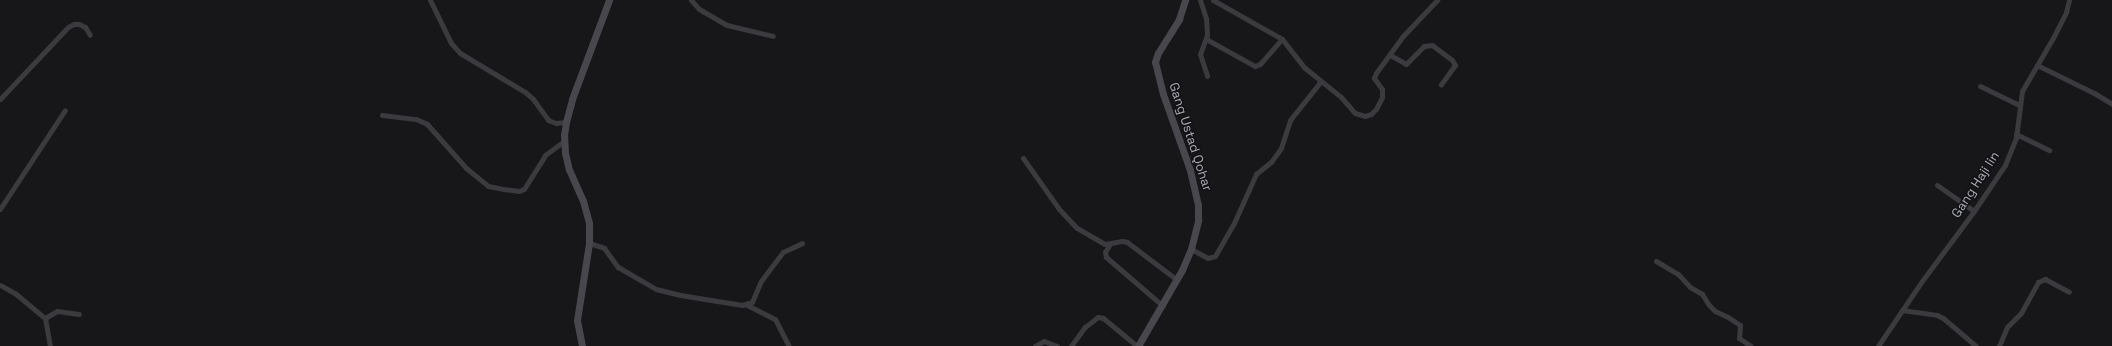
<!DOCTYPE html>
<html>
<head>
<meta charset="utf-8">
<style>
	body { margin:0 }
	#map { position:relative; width:2112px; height:346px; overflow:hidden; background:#171719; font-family:"Space Grotesk",sans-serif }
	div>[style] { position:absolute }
	.street>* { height:5px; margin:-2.5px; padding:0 2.5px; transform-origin:2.5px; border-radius:2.5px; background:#3b3a3f }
	.secondary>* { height:7px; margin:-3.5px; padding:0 3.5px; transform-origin:3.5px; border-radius:3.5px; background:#47474d }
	span { translate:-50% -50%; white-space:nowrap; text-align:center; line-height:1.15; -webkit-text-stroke:3px #121214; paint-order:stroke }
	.street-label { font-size:13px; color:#aaacb7 }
</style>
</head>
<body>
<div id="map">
	<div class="street">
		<i style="left:430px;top:0;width:48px;rotate:64deg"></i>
		<i style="left:451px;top:43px;width:13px;rotate:48deg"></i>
		<i style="left:460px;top:53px;width:76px;rotate:31deg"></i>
		<i style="left:525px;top:92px;width:11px;rotate:41deg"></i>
		<i style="left:533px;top:99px;width:26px;rotate:54deg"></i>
		<i style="left:548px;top:120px;width:9px;rotate:21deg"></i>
		<i style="left:556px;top:123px;width:10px;rotate:-6deg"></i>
		<i style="left:691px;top:0;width:12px;rotate:48deg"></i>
		<i style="left:699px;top:9px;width:32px;rotate:30deg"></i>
		<i style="left:727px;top:25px;width:47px;rotate:13.4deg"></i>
		<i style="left:1200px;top:0;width:20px;rotate:72deg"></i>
		<i style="left:1206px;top:19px;width:16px;rotate:86deg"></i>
		<i style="left:1207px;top:35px;width:20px;rotate:110deg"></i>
		<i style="left:1200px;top:54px;width:23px;rotate:72deg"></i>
		<i style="left:1213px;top:0;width:79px;rotate:29.5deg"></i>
		<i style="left:1282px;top:39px;width:37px;rotate:52deg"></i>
		<i style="left:1305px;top:68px;width:46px;rotate:38.9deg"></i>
		<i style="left:1341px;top:97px;width:21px;rotate:49deg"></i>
		<i style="left:1355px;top:113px;width:10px;rotate:17deg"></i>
		<i style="left:1365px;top:116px;width:6px;rotate:-18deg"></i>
		<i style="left:1371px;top:114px;width:7px;rotate:-45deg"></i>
		<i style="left:1376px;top:109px;width:13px;rotate:-63deg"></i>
		<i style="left:1382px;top:97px;width:8px;rotate:-90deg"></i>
		<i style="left:1382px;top:89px;width:14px;rotate:-126deg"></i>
		<i style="left:1374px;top:78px;width:5px;rotate:-68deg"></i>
		<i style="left:1376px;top:73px;width:46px;rotate:-53.9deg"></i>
		<i style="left:1403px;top:36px;width:50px;rotate:-46.6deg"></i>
		<i style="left:1206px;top:39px;width:56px;rotate:28.9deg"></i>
		<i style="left:1255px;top:66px;width:5px;rotate:-22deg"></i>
		<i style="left:1260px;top:64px;width:33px;rotate:-49deg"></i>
		<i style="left:1390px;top:55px;width:18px;rotate:29deg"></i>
		<i style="left:1406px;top:64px;width:25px;rotate:-45deg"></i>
		<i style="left:1424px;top:46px;width:8px;rotate:-7deg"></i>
		<i style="left:1432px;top:45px;width:25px;rotate:37deg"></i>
		<i style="left:1452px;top:60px;width:6px;rotate:59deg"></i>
		<i style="left:1455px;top:65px;width:24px;rotate:126deg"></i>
		<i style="left:2037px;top:65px;width:64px;rotate:26.2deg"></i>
		<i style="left:2094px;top:93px;width:21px;rotate:31deg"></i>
		<i style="left:1980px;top:86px;width:43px;rotate:26deg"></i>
		<i style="left:0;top:99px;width:99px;rotate:-46.6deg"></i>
		<i style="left:68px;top:27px;width:7px;rotate:-27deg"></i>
		<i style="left:74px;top:24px;width:5px"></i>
		<i style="left:79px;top:24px;width:7px;rotate:27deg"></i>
		<i style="left:85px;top:27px;width:9px;rotate:58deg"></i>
		<i style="left:382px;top:115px;width:34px;rotate:7deg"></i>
		<i style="left:416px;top:119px;width:12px;rotate:24deg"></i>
		<i style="left:427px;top:124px;width:59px;rotate:48.4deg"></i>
		<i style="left:466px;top:168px;width:28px;rotate:39deg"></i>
		<i style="left:488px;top:186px;width:15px;rotate:11deg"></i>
		<i style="left:503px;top:189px;width:16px;rotate:7deg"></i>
		<i style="left:519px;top:191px;width:5px;rotate:-22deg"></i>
		<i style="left:524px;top:189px;width:40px;rotate:-58deg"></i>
		<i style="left:545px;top:155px;width:24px;rotate:-36deg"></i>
		<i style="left:2016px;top:134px;width:37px;rotate:26deg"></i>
		<i style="left:1023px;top:158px;width:62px;rotate:54.8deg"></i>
		<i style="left:1059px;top:209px;width:26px;rotate:47deg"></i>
		<i style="left:1077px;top:228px;width:32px;rotate:30deg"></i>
		<i style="left:1105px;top:244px;width:17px;rotate:-10deg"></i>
		<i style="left:1122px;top:241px;width:5px;rotate:11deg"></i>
		<i style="left:1127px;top:242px;width:63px;rotate:37.2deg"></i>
		<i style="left:1937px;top:185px;width:45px;rotate:35.1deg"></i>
		<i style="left:0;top:209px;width:118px;rotate:-56.7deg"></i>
		<i style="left:589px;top:243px;width:16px;rotate:18deg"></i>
		<i style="left:604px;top:248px;width:24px;rotate:54deg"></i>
		<i style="left:618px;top:267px;width:44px;rotate:30.1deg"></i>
		<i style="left:656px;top:289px;width:25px;rotate:14deg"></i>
		<i style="left:680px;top:295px;width:63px;rotate:9.2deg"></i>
		<i style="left:742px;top:305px;width:10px;rotate:-17deg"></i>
		<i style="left:752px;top:302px;width:23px;rotate:-67deg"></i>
		<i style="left:761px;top:281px;width:36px;rotate:-53deg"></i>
		<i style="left:783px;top:252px;width:21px;rotate:-25deg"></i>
		<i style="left:1110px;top:244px;width:9px;rotate:122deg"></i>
		<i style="left:1105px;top:252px;width:5px;rotate:79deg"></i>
		<i style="left:1106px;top:257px;width:75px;rotate:40.7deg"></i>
		<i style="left:1191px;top:249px;width:19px;rotate:28deg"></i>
		<i style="left:1208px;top:258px;width:7px;rotate:-16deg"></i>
		<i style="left:1215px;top:256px;width:38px;rotate:-60deg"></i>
		<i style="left:1234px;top:223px;width:54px;rotate:-65.8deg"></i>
		<i style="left:1256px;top:174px;width:19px;rotate:-39deg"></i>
		<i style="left:1271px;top:162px;width:17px;rotate:-54deg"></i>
		<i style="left:1281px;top:148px;width:29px;rotate:-72deg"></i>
		<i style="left:1290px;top:120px;width:50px;rotate:-51.5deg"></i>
		<i style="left:1656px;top:261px;width:26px;rotate:31deg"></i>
		<i style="left:1678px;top:274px;width:18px;rotate:47deg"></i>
		<i style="left:1690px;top:287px;width:14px;rotate:30deg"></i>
		<i style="left:1702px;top:294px;width:13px;rotate:58deg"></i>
		<i style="left:1709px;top:305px;width:8px;rotate:45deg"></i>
		<i style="left:1715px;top:311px;width:14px;rotate:25deg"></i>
		<i style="left:1728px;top:317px;width:14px;rotate:34deg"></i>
		<i style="left:1740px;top:325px;width:13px;rotate:94deg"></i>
		<i style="left:1739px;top:338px;width:14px;rotate:34deg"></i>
		<i style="left:0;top:285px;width:18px;rotate:29deg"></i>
		<i style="left:16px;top:294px;width:38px;rotate:40deg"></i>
		<i style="left:45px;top:318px;width:28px;rotate:80deg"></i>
		<i style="left:747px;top:305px;width:31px;rotate:27deg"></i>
		<i style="left:775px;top:319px;width:30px;rotate:63deg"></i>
		<i style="left:1902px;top:310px;width:35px;rotate:8deg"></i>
		<i style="left:1937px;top:315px;width:7px;rotate:27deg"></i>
		<i style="left:1943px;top:318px;width:43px;rotate:40.3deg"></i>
		<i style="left:45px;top:318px;width:14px;rotate:-30deg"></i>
		<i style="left:57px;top:311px;width:22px;rotate:8deg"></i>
		<i style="left:1035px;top:346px;width:10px;rotate:-29deg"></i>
		<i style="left:1044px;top:341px;width:14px;rotate:21deg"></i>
		<i style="left:1071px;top:346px;width:24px;rotate:-54deg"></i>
		<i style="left:1085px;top:327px;width:16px;rotate:-38deg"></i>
		<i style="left:1098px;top:317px;width:5px;rotate:11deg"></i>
		<i style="left:1103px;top:318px;width:44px;rotate:39.5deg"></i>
		<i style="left:1878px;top:346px;width:78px;rotate:-55.9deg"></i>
		<i style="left:1922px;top:281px;width:87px;rotate:-53.4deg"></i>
		<i style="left:1974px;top:211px;width:55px;rotate:-56deg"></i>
		<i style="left:2005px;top:165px;width:29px;rotate:-68deg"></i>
		<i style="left:2016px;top:138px;width:47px;rotate:-82.7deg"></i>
		<i style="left:2022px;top:91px;width:61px;rotate:-59.7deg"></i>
		<i style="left:2053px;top:38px;width:29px;rotate:-63deg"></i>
		<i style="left:2066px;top:12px;width:12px;rotate:-76deg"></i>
		<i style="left:1999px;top:346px;width:21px;rotate:-67deg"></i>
		<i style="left:2007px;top:327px;width:20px;rotate:-45deg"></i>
		<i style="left:2021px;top:313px;width:35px;rotate:-61deg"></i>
		<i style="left:2038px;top:282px;width:8px;rotate:-23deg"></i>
		<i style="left:2045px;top:279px;width:27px;rotate:28deg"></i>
	</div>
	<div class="secondary">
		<i style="left:582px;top:346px;width:26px;rotate:-101deg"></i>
		<i style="left:577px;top:320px;width:78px;rotate:-81.1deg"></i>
		<i style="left:589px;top:243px;width:20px;rotate:-90deg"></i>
		<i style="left:589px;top:223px;width:23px;rotate:-105deg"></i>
		<i style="left:583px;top:201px;width:34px;rotate:-114deg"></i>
		<i style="left:569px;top:170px;width:17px;rotate:-103deg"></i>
		<i style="left:565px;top:153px;width:18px;rotate:-93deg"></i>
		<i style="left:564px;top:135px;width:13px;rotate:-81deg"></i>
		<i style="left:566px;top:122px;width:24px;rotate:-75deg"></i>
		<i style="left:572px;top:99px;width:106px;rotate:-69.5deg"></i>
		<i style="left:1138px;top:346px;width:88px;rotate:-59.9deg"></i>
		<i style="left:1182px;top:270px;width:23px;rotate:-67deg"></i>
		<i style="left:1191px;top:249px;width:30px;rotate:-76deg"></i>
		<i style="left:1198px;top:220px;width:15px;rotate:-90deg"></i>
		<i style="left:1198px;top:205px;width:36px;rotate:-103deg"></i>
		<i style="left:1190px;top:170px;width:81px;rotate:-109.6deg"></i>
		<i style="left:1163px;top:94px;width:33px;rotate:-104deg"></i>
		<i style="left:1155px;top:62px;width:9px;rotate:-72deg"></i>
		<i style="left:1158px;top:53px;width:40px;rotate:-58deg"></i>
		<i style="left:1179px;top:19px;width:20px;rotate:-72deg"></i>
	</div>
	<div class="street-label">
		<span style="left:1190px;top:137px;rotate:72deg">Gang Ustad Qohar</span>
		<span style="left:1976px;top:185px;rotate:-57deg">Gang Haji Iin</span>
	</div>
</div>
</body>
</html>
